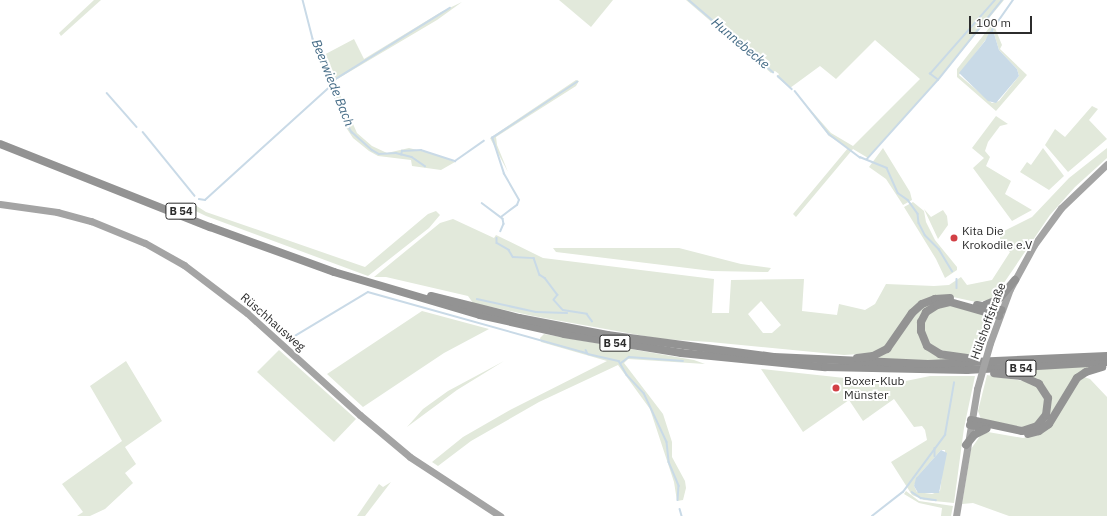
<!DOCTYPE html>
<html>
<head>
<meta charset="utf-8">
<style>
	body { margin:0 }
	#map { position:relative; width:1107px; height:516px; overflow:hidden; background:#fff; font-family:"IBM Plex Sans",sans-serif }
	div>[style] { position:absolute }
	.green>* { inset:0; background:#e2e9db }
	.water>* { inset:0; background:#c9dae7 }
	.stream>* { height:1.5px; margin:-0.75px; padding:0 0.75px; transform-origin:0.75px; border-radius:0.75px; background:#c9dae7 }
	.major>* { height:7px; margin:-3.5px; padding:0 3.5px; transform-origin:3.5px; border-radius:3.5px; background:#a4a4a4 }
	.highway>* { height:8px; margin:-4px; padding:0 4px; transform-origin:4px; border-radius:4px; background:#939393 }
	.major-bridge>* { height:7px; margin:-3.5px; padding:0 3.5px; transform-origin:3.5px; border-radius:3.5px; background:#a4a4a4 }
	.dots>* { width:11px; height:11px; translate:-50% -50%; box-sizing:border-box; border:2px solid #fff; border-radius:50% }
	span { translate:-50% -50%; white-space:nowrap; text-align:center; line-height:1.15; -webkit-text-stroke:4px #fff; paint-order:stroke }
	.shield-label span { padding:1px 3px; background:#fff; border:1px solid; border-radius:3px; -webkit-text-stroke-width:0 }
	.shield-label { font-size:11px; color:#2c2c2c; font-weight:700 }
	.poi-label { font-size:12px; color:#2c2c2c }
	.left { translate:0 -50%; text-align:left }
	.street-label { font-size:12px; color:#2c2c2c }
	.water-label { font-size:13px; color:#436a85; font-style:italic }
	.scale { position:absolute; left:969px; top:16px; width:63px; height:18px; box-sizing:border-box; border:2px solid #2c2c2c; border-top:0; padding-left:5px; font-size:12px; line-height:14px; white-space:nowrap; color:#2c2c2c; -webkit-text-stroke:3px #fff; paint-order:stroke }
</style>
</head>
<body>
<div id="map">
	<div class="green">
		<i style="clip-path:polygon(94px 0,101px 0,61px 36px,59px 33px)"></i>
		<i style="clip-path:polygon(559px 0,613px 0,591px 27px)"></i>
		<i style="clip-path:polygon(686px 0,1004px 0,937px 81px,868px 158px,853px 149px,796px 217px,793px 214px,848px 148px,829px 136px,795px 92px,831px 133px,853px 146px,920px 79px,875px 40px,836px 79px,820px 66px,790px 88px,777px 77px,779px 74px,775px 71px,771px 73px)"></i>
		<i style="clip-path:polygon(462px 2px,437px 20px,334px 81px,357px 133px,372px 146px,387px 153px,409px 148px,434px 154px,455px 162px,441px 170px,412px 166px,411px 160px,378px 156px,369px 151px,353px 138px,343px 123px,320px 57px,354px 39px,364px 59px,441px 12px)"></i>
		<i style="clip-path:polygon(evenodd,993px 23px,1002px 45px,1000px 49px,1027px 75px,996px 111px,957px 77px,957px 69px,993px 23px,993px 30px,999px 50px,1017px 69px,1019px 76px,999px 101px,992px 103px,959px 75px,993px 30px)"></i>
		<i style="clip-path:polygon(576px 80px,579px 81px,576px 86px,496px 137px,497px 145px,508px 172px,490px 138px)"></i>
		<i style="clip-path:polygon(1092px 106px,1098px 109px,1089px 120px,1107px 139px,1068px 172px,1045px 145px,1055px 129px,1065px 137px)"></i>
		<i style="clip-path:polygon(996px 116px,1008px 124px,1000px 126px,988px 142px,985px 151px,990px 157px,986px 166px,1011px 181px,1005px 194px,1032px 210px,1012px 221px,973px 168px,984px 158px,972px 148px)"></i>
		<i style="clip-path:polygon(883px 148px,910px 192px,912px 200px,903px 205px,886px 179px,869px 167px)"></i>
		<i style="clip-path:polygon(1043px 148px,1064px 176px,1049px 190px,1020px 172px,1027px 162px,1031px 165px)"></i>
		<i style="clip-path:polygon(evenodd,1107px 148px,1107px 158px,1075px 187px,1050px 215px,993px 299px,976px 302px,953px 297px,930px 298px,886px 346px,874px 353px,844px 355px,710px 342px,661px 339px,533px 316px,473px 303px,468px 296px,386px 277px,374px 277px,440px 223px,453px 219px,494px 238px,496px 235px,543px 258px,714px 279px,712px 313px,729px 313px,731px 280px,804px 279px,802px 311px,837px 315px,839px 304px,865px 310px,875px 304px,886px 284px,934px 286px,949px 285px,961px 277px,967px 285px,992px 280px,1010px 252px,1000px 244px,1000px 233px,1032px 217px,1069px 178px,1107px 148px,761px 301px,781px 325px,772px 333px,763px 333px,748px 314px,761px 301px)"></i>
		<i style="clip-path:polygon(913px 202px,924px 211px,926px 222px,935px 240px,957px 267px,957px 270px,945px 278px,936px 259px,904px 207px)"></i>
		<i style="clip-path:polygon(192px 203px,206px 212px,365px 267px,428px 214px,436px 211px,440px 215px,429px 228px,368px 276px,206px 216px,181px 204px)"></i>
		<i style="clip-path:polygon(924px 209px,931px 217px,943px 210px,947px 216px,948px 225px,938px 239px)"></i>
		<i style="clip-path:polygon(553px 248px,679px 248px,741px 264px,771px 268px,768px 272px,712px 271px,556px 252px)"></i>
		<i style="clip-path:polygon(935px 301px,924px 311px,922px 342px,962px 361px,871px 359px,878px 357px,917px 311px)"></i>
		<i style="clip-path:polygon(951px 305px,988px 315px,990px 319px,980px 357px,964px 356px,933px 348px,924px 333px,925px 319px,935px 308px)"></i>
		<i style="clip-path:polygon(422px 311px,489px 329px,444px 353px,363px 407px,327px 374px)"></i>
		<i style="clip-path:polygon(544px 334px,694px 360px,705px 364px,628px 359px,624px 363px,663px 414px,672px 442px,672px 457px,685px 481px,686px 488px,683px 500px,677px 501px,674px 482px,650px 409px,618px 365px,539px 402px,471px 441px,438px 466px,432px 462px,463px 437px,510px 410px,607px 361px,541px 342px,540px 338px)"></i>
		<i style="clip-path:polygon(279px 350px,356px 419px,334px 442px,257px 372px)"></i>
		<i style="clip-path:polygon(126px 361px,162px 421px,125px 447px,136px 464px,125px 473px,133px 483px,105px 509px,90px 516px,77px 516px,83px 512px,62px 484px,122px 441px,90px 386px)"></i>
		<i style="clip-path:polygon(504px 361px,457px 390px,407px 427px,423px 409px,448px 391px)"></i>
		<i style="clip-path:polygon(1092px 366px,1086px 370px,1055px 414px,1042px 424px,1047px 392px,1003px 371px)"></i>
		<i style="clip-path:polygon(evenodd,761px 369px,863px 380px,901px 382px,930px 376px,975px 376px,964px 428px,954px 503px,924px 500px,912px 495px,891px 462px,927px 440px,925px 430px,922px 426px,914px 427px,894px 399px,863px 421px,849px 400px,803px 432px,761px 369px,941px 450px,945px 450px,940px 491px,932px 494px,917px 492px,914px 486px,918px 476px,941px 450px)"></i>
		<i style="clip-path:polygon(987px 375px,1035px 383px,1046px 400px,1041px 419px,1027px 428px,981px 419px,978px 411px)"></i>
		<i style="clip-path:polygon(1084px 377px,1090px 379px,1107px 397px,1107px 516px,1009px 516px,973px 503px,962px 504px,971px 449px,980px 436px,988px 432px,1023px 438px,1042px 433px,1073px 387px)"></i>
		<i style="clip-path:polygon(391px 482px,365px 516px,357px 516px,379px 484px,383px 487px)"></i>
		<i style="clip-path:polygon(906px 491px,919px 501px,953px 506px,951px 516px,941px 516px,942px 508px,919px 503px,904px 494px)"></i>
	</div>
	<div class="water">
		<i style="clip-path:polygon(993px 30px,999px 50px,1017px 69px,1019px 76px,996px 103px,988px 101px,959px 73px,985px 41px,990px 31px)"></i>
		<i style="clip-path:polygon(941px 450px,947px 453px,939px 493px,918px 493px,914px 486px,916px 478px)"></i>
	</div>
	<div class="stream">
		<i style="left:303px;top:0;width:40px;rotate:75.6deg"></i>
		<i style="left:313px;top:39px;width:18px;rotate:61deg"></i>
		<i style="left:322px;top:55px;width:16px;rotate:79deg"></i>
		<i style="left:325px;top:71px;width:47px;rotate:68.9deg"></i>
		<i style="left:342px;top:115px;width:20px;rotate:60deg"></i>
		<i style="left:352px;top:132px;width:27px;rotate:42deg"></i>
		<i style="left:372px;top:150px;width:8px;rotate:30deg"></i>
		<i style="left:379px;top:154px;width:17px;rotate:-3deg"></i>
		<i style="left:396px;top:153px;width:16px;rotate:14deg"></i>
		<i style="left:412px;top:157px;width:16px;rotate:35deg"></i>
		<i style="left:689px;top:0;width:111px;rotate:40.6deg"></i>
		<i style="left:992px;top:30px;width:37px;rotate:-55deg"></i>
		<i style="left:778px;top:76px;width:19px;rotate:43deg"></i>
		<i style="left:938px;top:80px;width:102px;rotate:-51.3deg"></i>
		<i style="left:331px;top:82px;width:140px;rotate:-31.9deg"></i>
		<i style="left:795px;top:91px;width:55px;rotate:51.7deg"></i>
		<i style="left:829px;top:134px;width:39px;rotate:37deg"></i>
		<i style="left:860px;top:157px;width:29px;rotate:22deg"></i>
		<i style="left:887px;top:168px;width:27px;rotate:66deg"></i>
		<i style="left:898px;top:193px;width:12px;rotate:35deg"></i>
		<i style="left:908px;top:200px;width:17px;rotate:54deg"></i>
		<i style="left:918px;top:214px;width:9px;rotate:84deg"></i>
		<i style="left:919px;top:223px;width:13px;rotate:63deg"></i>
		<i style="left:925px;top:235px;width:20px;rotate:45deg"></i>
		<i style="left:939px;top:249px;width:26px;rotate:59deg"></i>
		<i style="left:107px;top:93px;width:45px;rotate:48.6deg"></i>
		<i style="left:143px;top:132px;width:82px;rotate:50.9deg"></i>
		<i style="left:401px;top:155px;width:4px;rotate:-76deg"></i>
		<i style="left:402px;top:151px;width:19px;rotate:-3deg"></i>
		<i style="left:421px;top:150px;width:36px;rotate:18deg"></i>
		<i style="left:455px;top:161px;width:35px;rotate:-35deg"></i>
		<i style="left:867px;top:159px;width:106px;rotate:-48.1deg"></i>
		<i style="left:938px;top:80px;width:10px;rotate:-143deg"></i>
		<i style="left:930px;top:74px;width:98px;rotate:-48.7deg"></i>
		<i style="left:199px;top:199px;width:6px;rotate:9deg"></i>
		<i style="left:205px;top:200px;width:171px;rotate:-42.2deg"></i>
		<i style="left:482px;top:203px;width:26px;rotate:37deg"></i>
		<i style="left:503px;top:219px;width:5px;rotate:79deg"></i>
		<i style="left:504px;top:224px;width:8px;rotate:113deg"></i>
		<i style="left:501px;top:217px;width:20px;rotate:-37deg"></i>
		<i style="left:517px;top:205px;width:5px;rotate:-68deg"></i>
		<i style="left:519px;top:200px;width:30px;rotate:-120deg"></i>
		<i style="left:504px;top:174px;width:38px;rotate:-108deg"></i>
		<i style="left:492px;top:138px;width:102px;rotate:-33.4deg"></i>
		<i style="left:497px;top:238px;width:5px;rotate:90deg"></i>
		<i style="left:497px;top:243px;width:14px;rotate:30deg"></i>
		<i style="left:509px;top:250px;width:8px;rotate:60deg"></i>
		<i style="left:513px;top:257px;width:21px;rotate:3deg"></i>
		<i style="left:534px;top:258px;width:18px;rotate:71deg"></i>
		<i style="left:540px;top:275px;width:6px;rotate:31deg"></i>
		<i style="left:545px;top:278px;width:21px;rotate:53deg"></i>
		<i style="left:558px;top:295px;width:6px;rotate:129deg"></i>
		<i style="left:554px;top:300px;width:13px;rotate:48deg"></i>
		<i style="left:563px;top:310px;width:24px;rotate:9deg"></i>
		<i style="left:587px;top:314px;width:9px;rotate:54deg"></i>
		<i style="left:957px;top:279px;width:9px;rotate:90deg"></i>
		<i style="left:477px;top:299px;width:60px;rotate:12.4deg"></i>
		<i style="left:536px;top:312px;width:31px;rotate:2deg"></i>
		<i style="left:295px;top:336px;width:85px;rotate:-31.1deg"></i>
		<i style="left:368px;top:292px;width:227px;rotate:15.6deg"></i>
		<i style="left:586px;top:350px;width:4px;rotate:63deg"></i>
		<i style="left:588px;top:354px;width:32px;rotate:13deg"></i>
		<i style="left:619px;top:361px;width:16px;rotate:60deg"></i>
		<i style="left:627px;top:375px;width:25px;rotate:47deg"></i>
		<i style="left:644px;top:393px;width:54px;rotate:64.9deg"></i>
		<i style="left:667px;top:442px;width:20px;rotate:84deg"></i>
		<i style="left:669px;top:462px;width:26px;rotate:67deg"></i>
		<i style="left:679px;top:486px;width:14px;rotate:94deg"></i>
		<i style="left:621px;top:363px;width:10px;rotate:-37deg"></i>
		<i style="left:629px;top:357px;width:54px;rotate:4.2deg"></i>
		<i style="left:935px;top:448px;width:8px;rotate:90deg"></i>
		<i style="left:912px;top:492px;width:11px;rotate:34deg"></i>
		<i style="left:921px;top:498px;width:15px;rotate:8deg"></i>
		<i style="left:680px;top:509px;width:7px;rotate:74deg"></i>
		<i style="left:872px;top:516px;width:39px;rotate:-38deg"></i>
		<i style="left:903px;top:492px;width:71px;rotate:-53.6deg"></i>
		<i style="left:945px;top:435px;width:53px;rotate:-80.2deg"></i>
	</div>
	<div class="major">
		<i style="left:0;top:204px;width:58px;rotate:8deg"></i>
		<i style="left:57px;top:212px;width:35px;rotate:15deg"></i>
		<i style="left:91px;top:221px;width:58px;rotate:22.2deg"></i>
		<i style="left:145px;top:243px;width:45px;rotate:29.4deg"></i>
		<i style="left:184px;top:265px;width:79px;rotate:37.3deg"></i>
		<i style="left:247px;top:313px;width:152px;rotate:42.1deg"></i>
		<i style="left:360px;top:415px;width:65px;rotate:40deg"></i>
		<i style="left:410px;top:457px;width:108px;rotate:33.2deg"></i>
		<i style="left:990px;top:343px;width:58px;rotate:-69.7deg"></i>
		<i style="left:1010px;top:289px;width:50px;rotate:-61.4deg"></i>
		<i style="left:1034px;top:245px;width:46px;rotate:-53.9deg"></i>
		<i style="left:1061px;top:208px;width:64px;rotate:-43.7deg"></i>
		<i style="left:956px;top:516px;width:129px;rotate:-80.6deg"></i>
	</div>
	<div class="highway">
		<i style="left:0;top:144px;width:226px;rotate:21.6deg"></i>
		<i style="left:210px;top:227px;width:132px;rotate:19.9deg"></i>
		<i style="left:334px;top:272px;width:152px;rotate:16.4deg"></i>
		<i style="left:480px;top:315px;width:86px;rotate:12.7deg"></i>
		<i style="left:564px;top:334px;width:119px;rotate:9.2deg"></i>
		<i style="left:681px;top:353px;width:145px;rotate:5.6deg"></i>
		<i style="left:825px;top:367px;width:142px;rotate:1.2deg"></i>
		<i style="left:967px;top:370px;width:140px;rotate:-3.3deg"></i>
		<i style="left:431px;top:296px;width:91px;rotate:14deg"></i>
		<i style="left:519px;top:318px;width:90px;rotate:10.9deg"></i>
		<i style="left:607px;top:335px;width:168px;rotate:7.5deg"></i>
		<i style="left:774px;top:357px;width:154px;rotate:2.6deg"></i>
		<i style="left:928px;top:364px;width:179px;rotate:-2.6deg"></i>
		<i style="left:977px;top:305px;width:25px;rotate:12deg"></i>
		<i style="left:985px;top:305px;width:15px;rotate:-23deg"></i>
		<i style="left:999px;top:299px;width:25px;rotate:-50deg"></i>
		<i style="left:857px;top:358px;width:16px;rotate:-7deg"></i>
		<i style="left:873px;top:356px;width:16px;rotate:-27deg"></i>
		<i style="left:887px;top:349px;width:44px;rotate:-55.2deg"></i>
		<i style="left:912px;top:313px;width:13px;rotate:-42deg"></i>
		<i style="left:922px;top:304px;width:14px;rotate:-21deg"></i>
		<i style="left:935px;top:299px;width:15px;rotate:-4deg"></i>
		<i style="left:967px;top:358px;width:27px;rotate:-172deg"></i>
		<i style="left:940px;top:354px;width:15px;rotate:-148deg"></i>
		<i style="left:927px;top:346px;width:16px;rotate:-112deg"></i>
		<i style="left:921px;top:331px;width:9px;rotate:-90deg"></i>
		<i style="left:921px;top:322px;width:11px;rotate:-63deg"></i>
		<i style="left:926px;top:312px;width:13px;rotate:-32deg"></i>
		<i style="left:937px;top:305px;width:13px;rotate:-13deg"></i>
		<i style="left:950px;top:302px;width:51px;rotate:15.9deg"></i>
		<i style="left:971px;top:420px;width:52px;rotate:12.2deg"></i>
		<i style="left:1022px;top:431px;width:16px;rotate:-18deg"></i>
		<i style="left:1037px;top:426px;width:14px;rotate:-51deg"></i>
		<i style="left:1046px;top:415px;width:17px;rotate:-83deg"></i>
		<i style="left:1048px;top:398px;width:17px;rotate:-123deg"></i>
		<i style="left:1039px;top:384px;width:20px;rotate:-156deg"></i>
		<i style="left:1021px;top:376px;width:27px;rotate:-174deg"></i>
		<i style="left:970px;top:425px;width:17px;rotate:10deg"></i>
		<i style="left:1028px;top:434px;width:11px;rotate:-15deg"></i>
		<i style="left:1039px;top:431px;width:12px;rotate:-35deg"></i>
		<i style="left:1049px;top:424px;width:54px;rotate:-58.7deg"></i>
		<i style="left:1077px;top:378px;width:11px;rotate:-34deg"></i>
		<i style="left:1086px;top:372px;width:17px;rotate:-17deg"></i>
		<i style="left:966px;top:445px;width:13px;rotate:-51deg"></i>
		<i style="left:974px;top:435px;width:13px;rotate:-27deg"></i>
	</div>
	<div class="major-bridge">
		<i style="left:977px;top:389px;width:48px;rotate:-74.2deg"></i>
	</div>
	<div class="dots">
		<i style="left:954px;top:238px;background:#d24046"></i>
		<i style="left:836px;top:388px;background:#d24046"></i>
	</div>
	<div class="shield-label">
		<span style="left:181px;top:211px">B 54</span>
		<span style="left:615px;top:343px">B 54</span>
		<span style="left:1021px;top:368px">B 54</span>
	</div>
	<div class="poi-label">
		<span class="left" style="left:962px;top:238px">Kita Die<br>Krokodile e.V</span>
		<span class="left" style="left:844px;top:388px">Boxer-Klub<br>Münster</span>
	</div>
	<div class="street-label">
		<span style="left:988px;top:321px;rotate:-70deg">Hülshoffstraße</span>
		<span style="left:273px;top:322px;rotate:41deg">Rüschhausweg</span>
	</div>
	<div class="water-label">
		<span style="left:740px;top:44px;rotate:40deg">Hunnebecke</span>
		<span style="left:332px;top:83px;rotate:68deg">Beerwiede Bach</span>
	</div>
	<div class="scale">100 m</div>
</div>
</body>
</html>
